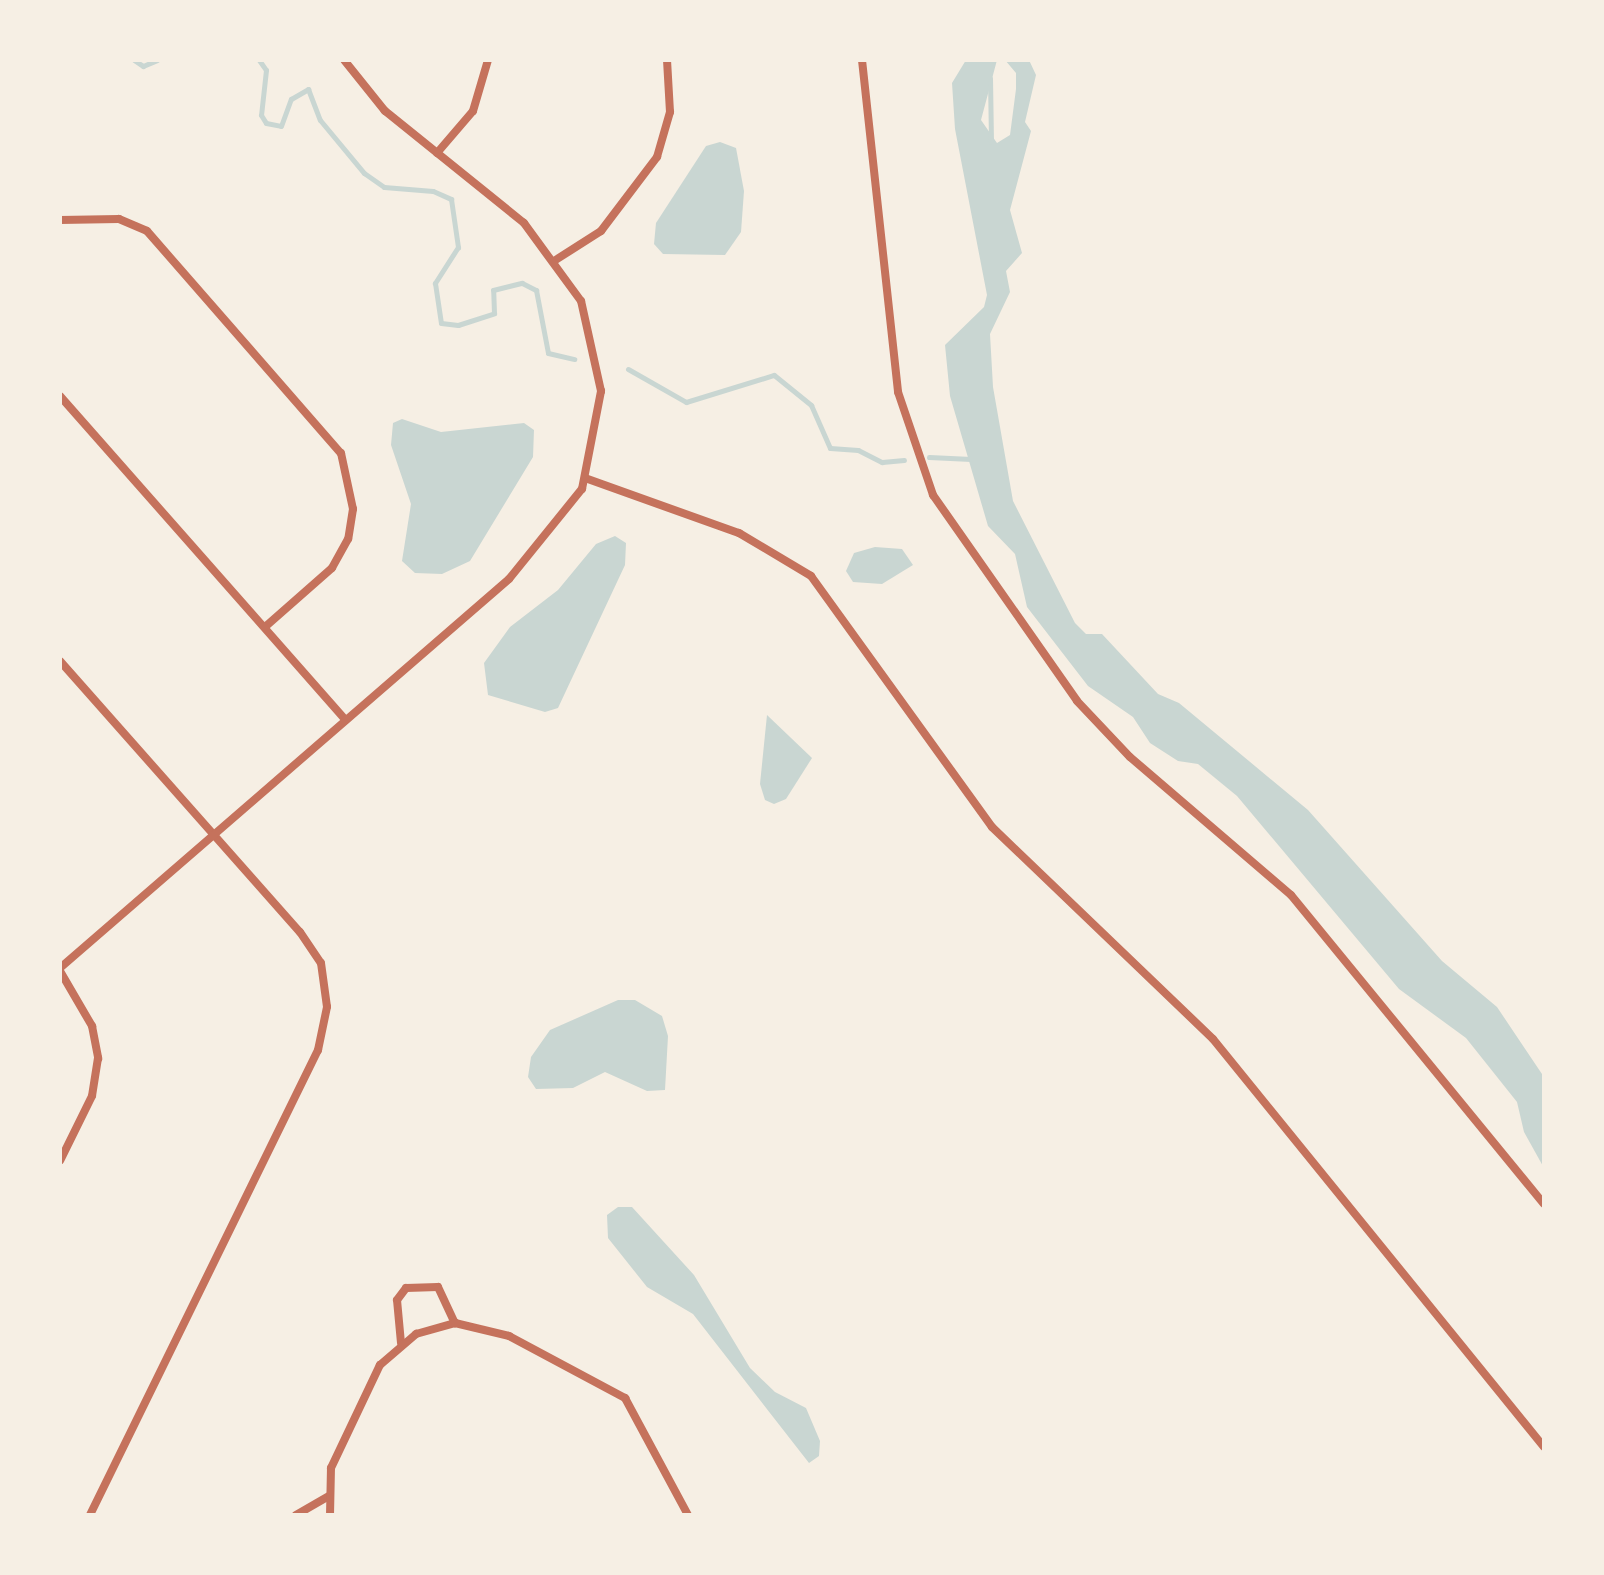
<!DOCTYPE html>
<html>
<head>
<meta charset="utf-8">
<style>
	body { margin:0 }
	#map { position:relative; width:1604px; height:1575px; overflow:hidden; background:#f6efe4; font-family:"Work Sans",sans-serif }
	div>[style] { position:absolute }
	.water>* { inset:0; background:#c9d6d2 }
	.stream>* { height:5px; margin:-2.5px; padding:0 2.5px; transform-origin:2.5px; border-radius:2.5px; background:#c9d6d2 }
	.minor>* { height:8px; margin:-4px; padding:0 4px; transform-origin:4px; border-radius:4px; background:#c5725c }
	span { translate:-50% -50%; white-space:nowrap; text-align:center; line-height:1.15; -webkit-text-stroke:8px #f6efe4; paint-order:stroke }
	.frame { position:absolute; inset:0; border:62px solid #f6efe4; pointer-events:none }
</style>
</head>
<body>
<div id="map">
	<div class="water">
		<i style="clip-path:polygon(966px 60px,997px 60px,981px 120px,997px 143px,1010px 135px,1016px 89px,1016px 73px,1005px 60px,1029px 60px,1036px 75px,1025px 122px,1031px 131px,1010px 210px,1022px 253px,1006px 271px,1010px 292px,990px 334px,993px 387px,1013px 501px,1075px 623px,1086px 634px,1102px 634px,1158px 694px,1179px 703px,1308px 810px,1442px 961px,1497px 1007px,1544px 1077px,1544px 1168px,1524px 1132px,1517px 1102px,1466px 1038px,1399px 989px,1237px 796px,1198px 764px,1178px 761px,1150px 743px,1133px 717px,1088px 686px,1027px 607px,1015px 554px,988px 526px,950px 396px,945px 345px,984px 307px,987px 295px,955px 129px,952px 83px)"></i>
		<i style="clip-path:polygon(720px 142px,736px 148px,744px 191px,741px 232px,725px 255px,663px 254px,654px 244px,656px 223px,706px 146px)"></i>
		<i style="clip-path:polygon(402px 419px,441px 432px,524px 423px,534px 430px,533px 457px,470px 561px,442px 574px,415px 573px,402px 561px,411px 504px,391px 445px,393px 423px)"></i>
		<i style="clip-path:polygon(615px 536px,626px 543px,625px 565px,558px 708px,545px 712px,488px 695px,484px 663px,510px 627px,558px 590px,596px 544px)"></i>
		<i style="clip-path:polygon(875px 547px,902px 549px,913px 565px,882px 584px,853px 582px,846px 571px,854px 553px)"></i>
		<i style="clip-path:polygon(767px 715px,812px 758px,786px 799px,774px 804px,765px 800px,760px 784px)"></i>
		<i style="clip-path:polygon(618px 1000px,635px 1000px,662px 1016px,668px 1036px,665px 1090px,647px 1091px,605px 1072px,573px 1088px,536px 1089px,528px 1077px,531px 1057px,550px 1030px)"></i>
		<i style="clip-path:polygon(618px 1207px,632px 1207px,694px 1275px,750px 1368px,775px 1392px,806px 1408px,820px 1441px,819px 1456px,809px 1463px,693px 1314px,647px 1287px,608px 1238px,607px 1215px)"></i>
	</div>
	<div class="stream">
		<i style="left:134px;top:60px;width:11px;rotate:34deg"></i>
		<i style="left:143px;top:66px;width:15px;rotate:-23deg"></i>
		<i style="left:259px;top:60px;width:12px;rotate:55deg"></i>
		<i style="left:266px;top:70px;width:45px;rotate:96.3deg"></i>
		<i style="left:261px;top:115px;width:9px;rotate:58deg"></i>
		<i style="left:266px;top:123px;width:15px;rotate:11deg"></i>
		<i style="left:281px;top:126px;width:29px;rotate:-70deg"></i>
		<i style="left:291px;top:99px;width:20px;rotate:-30deg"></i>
		<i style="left:308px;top:89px;width:33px;rotate:69deg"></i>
		<i style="left:320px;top:120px;width:69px;rotate:50.3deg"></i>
		<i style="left:364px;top:173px;width:24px;rotate:35deg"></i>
		<i style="left:384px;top:187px;width:49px;rotate:4.7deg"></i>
		<i style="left:433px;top:191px;width:20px;rotate:24deg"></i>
		<i style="left:451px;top:199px;width:49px;rotate:81.7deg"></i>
		<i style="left:458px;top:247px;width:43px;rotate:122.6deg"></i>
		<i style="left:435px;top:283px;width:40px;rotate:81.5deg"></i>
		<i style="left:441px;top:323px;width:17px;rotate:7deg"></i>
		<i style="left:458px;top:325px;width:38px;rotate:-18deg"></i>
		<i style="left:494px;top:313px;width:23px;rotate:-92deg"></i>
		<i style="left:493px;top:290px;width:30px;rotate:-14deg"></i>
		<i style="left:522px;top:283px;width:16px;rotate:27deg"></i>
		<i style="left:536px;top:290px;width:64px;rotate:79.2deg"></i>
		<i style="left:548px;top:353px;width:27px;rotate:13deg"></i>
		<i style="left:990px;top:78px;width:64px;rotate:89.1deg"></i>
		<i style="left:628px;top:369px;width:67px;rotate:29.6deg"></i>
		<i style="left:686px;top:402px;width:92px;rotate:-17.1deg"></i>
		<i style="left:774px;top:375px;width:48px;rotate:39deg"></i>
		<i style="left:811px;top:405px;width:47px;rotate:66.2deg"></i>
		<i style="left:830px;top:448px;width:28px;rotate:4deg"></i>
		<i style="left:858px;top:450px;width:27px;rotate:27deg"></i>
		<i style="left:882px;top:462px;width:22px;rotate:-5deg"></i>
		<i style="left:929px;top:457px;width:42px;rotate:2.7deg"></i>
	</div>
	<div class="minor">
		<i style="left:862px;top:60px;width:334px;rotate:83.8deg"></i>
		<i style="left:898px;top:392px;width:109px;rotate:71.2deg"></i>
		<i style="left:933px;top:495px;width:251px;rotate:55deg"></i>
		<i style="left:1077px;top:701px;width:77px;rotate:46.6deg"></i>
		<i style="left:1130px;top:757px;width:212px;rotate:40.6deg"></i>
		<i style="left:1291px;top:895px;width:399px;rotate:50.7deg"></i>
		<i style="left:437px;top:153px;width:55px;rotate:-49.4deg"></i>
		<i style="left:473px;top:111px;width:53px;rotate:-73.6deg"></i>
		<i style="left:60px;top:220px;width:59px;rotate:-1deg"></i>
		<i style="left:119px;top:219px;width:30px;rotate:23deg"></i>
		<i style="left:147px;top:231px;width:295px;rotate:48.9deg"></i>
		<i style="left:341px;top:453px;width:57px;rotate:77.9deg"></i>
		<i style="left:353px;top:509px;width:30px;rotate:99deg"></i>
		<i style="left:348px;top:539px;width:33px;rotate:119deg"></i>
		<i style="left:332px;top:568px;width:89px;rotate:138.6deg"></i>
		<i style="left:554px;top:261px;width:56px;rotate:-32.6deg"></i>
		<i style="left:601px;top:231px;width:93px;rotate:-52.9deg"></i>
		<i style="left:657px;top:157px;width:47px;rotate:-73.9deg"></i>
		<i style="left:670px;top:112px;width:52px;rotate:-93.3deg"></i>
		<i style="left:60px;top:396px;width:432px;rotate:48.6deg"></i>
		<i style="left:585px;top:478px;width:164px;rotate:19.7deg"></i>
		<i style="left:739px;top:533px;width:84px;rotate:30.8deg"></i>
		<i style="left:811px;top:576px;width:309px;rotate:54.2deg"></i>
		<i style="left:992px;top:827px;width:306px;rotate:43.8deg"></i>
		<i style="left:1213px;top:1039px;width:525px;rotate:50.95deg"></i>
		<i style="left:60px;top:661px;width:362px;rotate:48.5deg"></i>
		<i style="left:300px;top:932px;width:37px;rotate:56deg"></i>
		<i style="left:321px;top:963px;width:44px;rotate:82.2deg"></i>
		<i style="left:327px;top:1007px;width:44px;rotate:101.8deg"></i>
		<i style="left:318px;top:1050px;width:518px;rotate:116.12deg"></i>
		<i style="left:60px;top:968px;width:594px;rotate:-40.9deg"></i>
		<i style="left:509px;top:579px;width:116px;rotate:-51deg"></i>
		<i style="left:582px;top:489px;width:100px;rotate:-79deg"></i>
		<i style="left:601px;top:391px;width:92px;rotate:-102.5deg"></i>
		<i style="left:581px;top:301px;width:97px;rotate:-126.2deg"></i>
		<i style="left:524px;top:223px;width:179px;rotate:-141.1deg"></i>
		<i style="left:385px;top:111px;width:65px;rotate:-128.8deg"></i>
		<i style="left:60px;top:971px;width:64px;rotate:59.8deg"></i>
		<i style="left:92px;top:1026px;width:33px;rotate:79deg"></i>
		<i style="left:98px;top:1058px;width:38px;rotate:99deg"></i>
		<i style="left:92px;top:1096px;width:72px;rotate:116.2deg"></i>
		<i style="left:401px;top:1343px;width:43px;rotate:-95.3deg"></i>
		<i style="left:397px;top:1300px;width:15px;rotate:-53deg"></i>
		<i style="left:406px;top:1288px;width:32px;rotate:-2deg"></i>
		<i style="left:438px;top:1287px;width:40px;rotate:65deg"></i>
		<i style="left:296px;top:1515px;width:38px;rotate:-30deg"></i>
		<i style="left:330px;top:1515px;width:47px;rotate:-88.8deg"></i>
		<i style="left:331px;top:1468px;width:114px;rotate:-64.6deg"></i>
		<i style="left:380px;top:1365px;width:48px;rotate:-40.7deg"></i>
		<i style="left:416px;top:1334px;width:41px;rotate:-15.8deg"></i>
		<i style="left:455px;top:1323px;width:56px;rotate:13.5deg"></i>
		<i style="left:509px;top:1336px;width:132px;rotate:28.1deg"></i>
		<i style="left:625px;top:1398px;width:133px;rotate:61.7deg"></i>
	</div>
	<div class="frame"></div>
</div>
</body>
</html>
